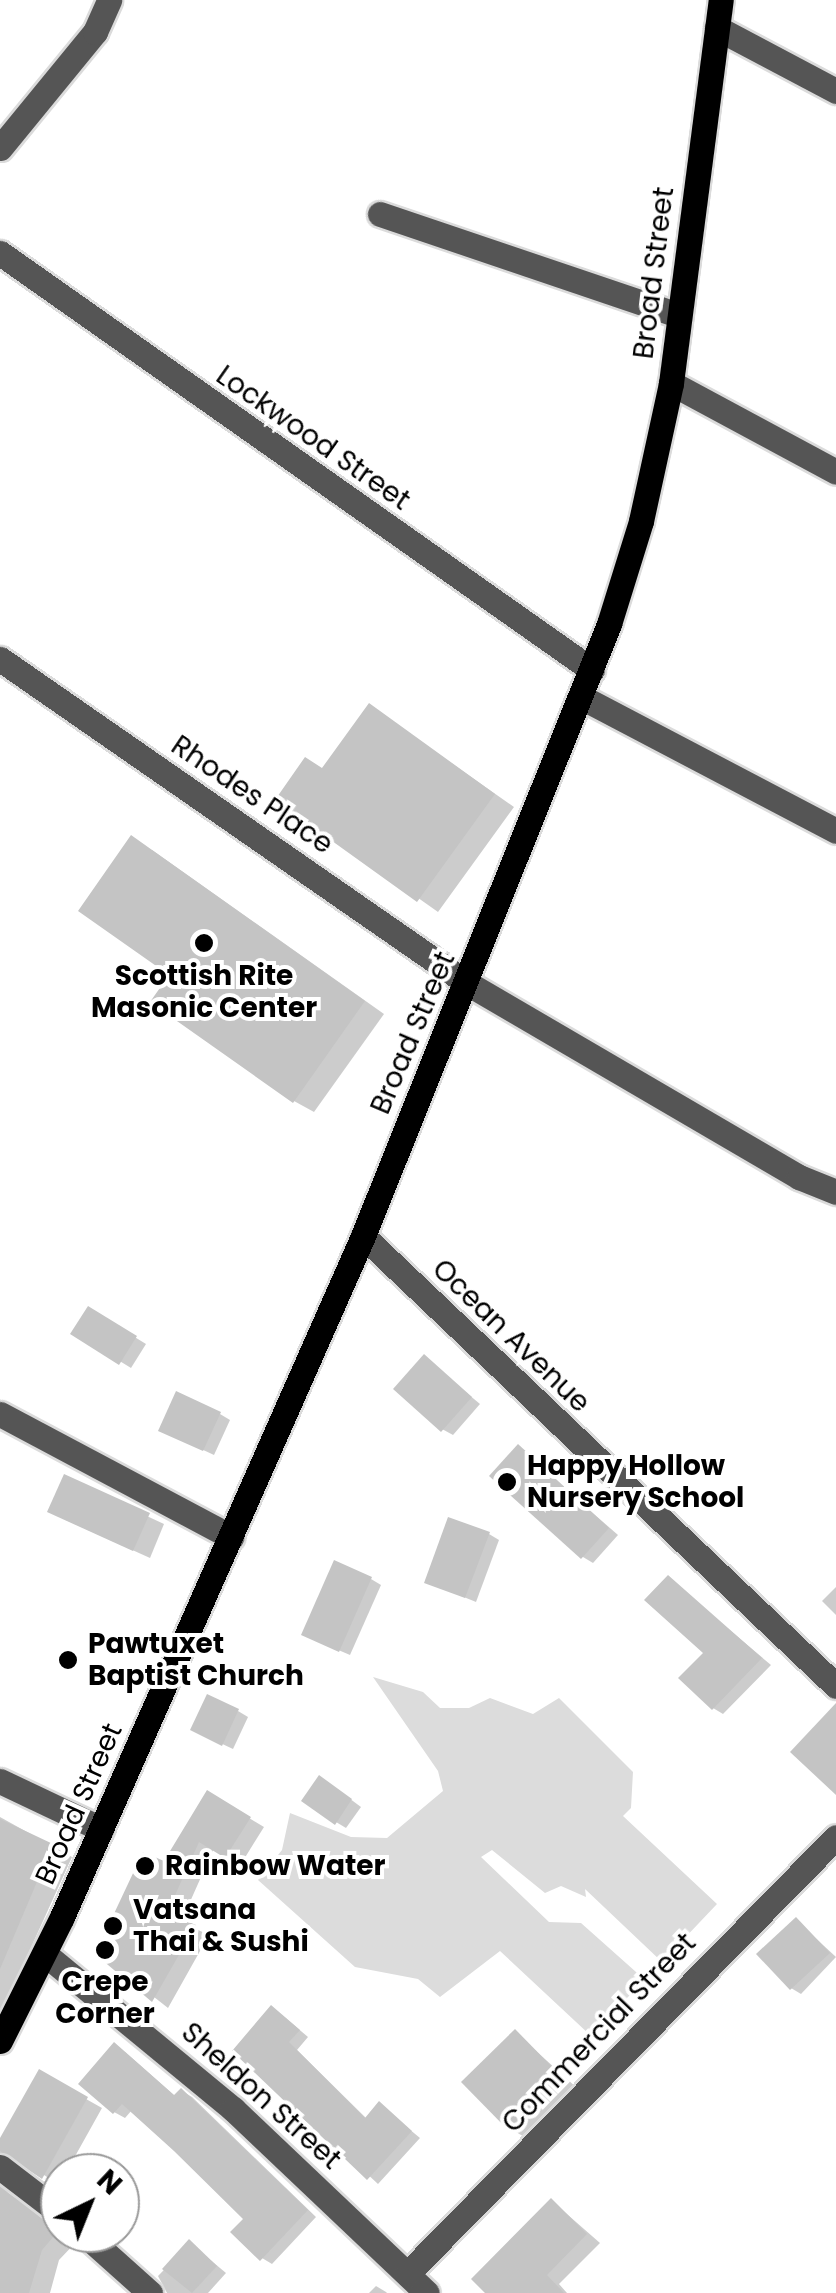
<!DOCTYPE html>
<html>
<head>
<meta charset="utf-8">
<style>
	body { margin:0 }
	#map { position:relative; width:836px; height:2293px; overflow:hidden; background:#fff; font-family:Poppins,sans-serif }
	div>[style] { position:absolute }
	.green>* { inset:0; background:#dcdcdc }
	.shadow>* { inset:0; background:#0003 }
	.building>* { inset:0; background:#c4c4c4 }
	.roads { filter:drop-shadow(2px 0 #dbdbdb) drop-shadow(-2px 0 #dbdbdb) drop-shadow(0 2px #dbdbdb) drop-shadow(0 -2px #dbdbdb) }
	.minor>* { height:25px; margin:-12.5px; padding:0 12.5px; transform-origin:12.5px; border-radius:12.5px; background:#555 }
	.major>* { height:25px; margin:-12.5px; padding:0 12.5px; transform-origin:12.5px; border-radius:12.5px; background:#000 }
	.dots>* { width:28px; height:28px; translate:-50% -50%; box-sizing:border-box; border:5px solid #fff; border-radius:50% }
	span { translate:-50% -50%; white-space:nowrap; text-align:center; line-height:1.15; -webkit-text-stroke:8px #fff; paint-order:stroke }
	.street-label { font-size:28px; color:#000 }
	.poi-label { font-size:28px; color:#000; font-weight:700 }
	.left { translate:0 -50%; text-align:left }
	.north { position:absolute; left:40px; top:2153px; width:100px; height:100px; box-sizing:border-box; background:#fff; border:2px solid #999; border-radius:50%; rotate:43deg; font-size:28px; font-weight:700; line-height:40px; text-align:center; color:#000 }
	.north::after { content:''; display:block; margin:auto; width:35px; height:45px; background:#000; clip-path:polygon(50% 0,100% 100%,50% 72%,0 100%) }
</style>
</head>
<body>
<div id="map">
	<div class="green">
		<i style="clip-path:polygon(373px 1677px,423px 1692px,440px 1708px,469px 1708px,490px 1698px,533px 1714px,559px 1698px,633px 1772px,631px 1808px,623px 1816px,717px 1904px,662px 1962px,585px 1889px,586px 1897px,561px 1886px,545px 1893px,492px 1850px,481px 1857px,549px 1922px,581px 1923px,645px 1980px,590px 2035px,500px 1951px,440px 1997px,418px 1979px,355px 1967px,258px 1880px,282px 1850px,290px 1813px,351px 1837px,387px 1838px,443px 1791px,438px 1771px)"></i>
	</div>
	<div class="shadow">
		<i style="clip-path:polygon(370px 706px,514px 807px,438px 912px,278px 799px,324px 770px)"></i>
		<i style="clip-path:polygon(152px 850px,384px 1014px,314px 1112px,294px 1101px,173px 974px)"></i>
		<i style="clip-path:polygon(89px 1309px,146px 1344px,131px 1368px,74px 1333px)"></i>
		<i style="clip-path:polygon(425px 1358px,480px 1404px,453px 1435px,442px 1429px)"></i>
		<i style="clip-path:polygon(220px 1414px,230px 1420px,214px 1455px,171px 1435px)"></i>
		<i style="clip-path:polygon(518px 1448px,618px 1535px,593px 1563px,583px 1557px)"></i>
		<i style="clip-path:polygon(65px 1478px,164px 1524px,150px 1558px,66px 1520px)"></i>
		<i style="clip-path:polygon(489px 1534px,499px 1540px,476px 1602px,427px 1582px)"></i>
		<i style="clip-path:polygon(668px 1578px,771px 1665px,723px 1714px,713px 1708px,706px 1653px)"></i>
		<i style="clip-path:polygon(371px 1579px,381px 1585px,350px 1655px,315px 1640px)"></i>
		<i style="clip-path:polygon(836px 1587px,836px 1615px,822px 1601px)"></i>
		<i style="clip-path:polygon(238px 1711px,248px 1717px,233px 1749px,203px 1735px)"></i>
		<i style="clip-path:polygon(330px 1784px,361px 1807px,346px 1828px,336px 1822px)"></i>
		<i style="clip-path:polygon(208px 1793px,264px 1827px,241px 1864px,214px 1848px,181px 1922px,209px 1935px,168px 2008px,98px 1953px,165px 1864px)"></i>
		<i style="clip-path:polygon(0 1817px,72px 1857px,0 2016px)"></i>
		<i style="clip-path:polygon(796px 1920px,836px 1957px,801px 1994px,791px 1988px)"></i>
		<i style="clip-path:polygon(282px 2015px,308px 2037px,297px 2050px,367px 2119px,380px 2105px,420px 2138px,378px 2184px,235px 2051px)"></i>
		<i style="clip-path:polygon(515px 2032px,577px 2088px,526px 2138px,511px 2129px)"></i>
		<i style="clip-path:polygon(125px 2052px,176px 2097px,182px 2091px,192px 2097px,316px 2217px,272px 2264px,262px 2258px,247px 2219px,132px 2110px,125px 2118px,114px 2112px)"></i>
		<i style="clip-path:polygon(40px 2073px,102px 2108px,59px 2185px,23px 2161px,0 2155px,0 2144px)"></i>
		<i style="clip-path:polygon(0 2179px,8px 2193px,78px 2240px,59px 2260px,50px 2293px,0 2293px)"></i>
		<i style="clip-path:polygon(552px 2201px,600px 2243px,559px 2284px,567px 2293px,488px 2293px)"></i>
		<i style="clip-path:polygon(190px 2243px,226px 2273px,208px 2293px,167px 2293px,158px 2276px)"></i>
		<i style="clip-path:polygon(376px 2286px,386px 2292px,387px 2293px,369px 2293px)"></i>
	</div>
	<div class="building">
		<i style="clip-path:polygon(369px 703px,495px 794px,417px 902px,275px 800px,305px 757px,322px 768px)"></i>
		<i style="clip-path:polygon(131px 835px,365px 1001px,293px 1103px,150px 1002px,169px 975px,78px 911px)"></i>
		<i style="clip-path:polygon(88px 1306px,137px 1336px,119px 1365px,70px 1334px)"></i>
		<i style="clip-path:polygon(424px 1354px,472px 1397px,441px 1432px,393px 1389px)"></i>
		<i style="clip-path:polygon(176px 1391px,221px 1412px,203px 1451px,158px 1431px)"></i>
		<i style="clip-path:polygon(518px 1444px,609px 1528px,581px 1559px,489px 1476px)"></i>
		<i style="clip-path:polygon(64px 1474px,150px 1513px,133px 1551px,47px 1512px)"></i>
		<i style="clip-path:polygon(448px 1517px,490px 1532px,465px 1598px,424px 1583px)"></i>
		<i style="clip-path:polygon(334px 1560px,372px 1577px,339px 1652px,301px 1635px)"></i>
		<i style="clip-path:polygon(668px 1575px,762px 1658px,712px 1710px,678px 1678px,703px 1653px,644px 1600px)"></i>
		<i style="clip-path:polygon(207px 1694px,239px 1709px,222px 1746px,190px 1730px)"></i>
		<i style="clip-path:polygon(836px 1703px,836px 1795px,790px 1752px)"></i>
		<i style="clip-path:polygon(319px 1775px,352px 1799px,335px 1825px,301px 1801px)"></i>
		<i style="clip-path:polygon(207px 1790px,251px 1817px,225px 1858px,199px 1842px,167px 1913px,196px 1925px,152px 2002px,95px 1954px,143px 1852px,164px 1861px)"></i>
		<i style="clip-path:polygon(0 1819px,53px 1844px,0 1969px)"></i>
		<i style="clip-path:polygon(796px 1917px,830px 1953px,790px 1990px,756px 1954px)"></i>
		<i style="clip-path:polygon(271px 2005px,300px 2030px,289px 2042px,365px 2118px,379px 2101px,412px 2131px,367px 2180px,232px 2051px)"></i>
		<i style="clip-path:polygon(515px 2029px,563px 2078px,509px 2131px,461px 2082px)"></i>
		<i style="clip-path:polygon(114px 2042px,174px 2095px,181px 2088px,308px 2210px,260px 2261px,230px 2232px,243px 2219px,174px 2151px,122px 2104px,113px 2114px,78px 2084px)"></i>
		<i style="clip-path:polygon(39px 2069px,88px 2097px,42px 2179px,0 2151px,0 2138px)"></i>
		<i style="clip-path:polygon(0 2187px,60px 2229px,42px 2250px,29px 2293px,0 2293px)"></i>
		<i style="clip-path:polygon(551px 2198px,587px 2234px,547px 2275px,564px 2293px,485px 2293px,471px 2279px)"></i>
		<i style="clip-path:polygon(189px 2239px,217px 2266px,192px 2293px,162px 2269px)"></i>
	</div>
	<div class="roads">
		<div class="minor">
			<i style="left:717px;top:28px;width:135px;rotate:27.9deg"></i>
			<i style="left:0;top:148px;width:150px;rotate:-50.7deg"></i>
			<i style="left:95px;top:32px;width:35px;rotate:-66deg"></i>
			<i style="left:380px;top:214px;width:312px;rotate:18.7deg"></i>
			<i style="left:0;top:253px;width:724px;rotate:35.16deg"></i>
			<i style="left:671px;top:383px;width:187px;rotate:28.3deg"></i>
			<i style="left:0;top:659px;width:568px;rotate:34.75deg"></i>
			<i style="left:467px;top:983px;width:385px;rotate:30.3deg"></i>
			<i style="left:799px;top:1177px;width:40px;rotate:22deg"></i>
			<i style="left:581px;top:697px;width:288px;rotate:27.7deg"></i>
			<i style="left:363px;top:1236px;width:653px;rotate:43.57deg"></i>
			<i style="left:0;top:1414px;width:262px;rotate:28deg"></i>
			<i style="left:0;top:1781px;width:112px;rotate:25.4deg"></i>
			<i style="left:45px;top:1954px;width:244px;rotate:39.5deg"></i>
			<i style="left:233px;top:2109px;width:267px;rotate:43.5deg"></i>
			<i style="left:0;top:2167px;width:76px;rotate:37.5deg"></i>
			<i style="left:83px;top:2233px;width:90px;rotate:41.8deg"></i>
			<i style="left:407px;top:2274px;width:612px;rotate:-45.53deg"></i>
		</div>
		<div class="major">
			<i style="left:0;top:2041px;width:139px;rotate:-63.4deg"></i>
			<i style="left:62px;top:1917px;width:745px;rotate:-66.15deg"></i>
			<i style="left:363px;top:1236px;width:660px;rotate:-68.1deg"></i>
			<i style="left:609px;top:624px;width:108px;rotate:-72.7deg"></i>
			<i style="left:641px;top:521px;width:141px;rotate:-77.7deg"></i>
			<i style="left:671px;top:383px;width:386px;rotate:-82.6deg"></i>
		</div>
	</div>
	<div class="dots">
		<i style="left:204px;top:943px;background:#000"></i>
		<i style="left:507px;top:1482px;background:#000"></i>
		<i style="left:68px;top:1660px;background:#000"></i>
		<i style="left:145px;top:1866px;background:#000"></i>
		<i style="left:113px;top:1926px;background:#000"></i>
		<i style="left:105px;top:1950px;background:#000"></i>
	</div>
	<div class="street-label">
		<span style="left:654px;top:273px;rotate:-83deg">Broad Street</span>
		<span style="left:313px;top:438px;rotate:35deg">Lockwood Street</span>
		<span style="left:252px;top:795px;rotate:34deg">Rhodes Place</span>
		<span style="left:413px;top:1033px;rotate:-67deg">Broad Street</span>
		<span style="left:511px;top:1336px;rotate:44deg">Ocean Avenue</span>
		<span style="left:79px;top:1804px;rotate:-66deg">Broad Street</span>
		<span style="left:599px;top:2033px;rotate:-46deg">Commercial Street</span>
		<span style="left:261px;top:2096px;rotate:42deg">Sheldon Street</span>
	</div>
	<div class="poi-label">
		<span style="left:204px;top:992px">Scottish Rite<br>Masonic Center</span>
		<span class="left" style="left:527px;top:1482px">Happy Hollow<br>Nursery School</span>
		<span class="left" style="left:88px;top:1660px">Pawtuxet<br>Baptist Church</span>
		<span class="left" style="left:165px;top:1866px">Rainbow Water</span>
		<span class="left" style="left:133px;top:1926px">Vatsana<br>Thai &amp; Sushi</span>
		<span style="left:105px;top:1998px">Crepe<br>Corner</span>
	</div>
	<div class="north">N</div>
</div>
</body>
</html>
